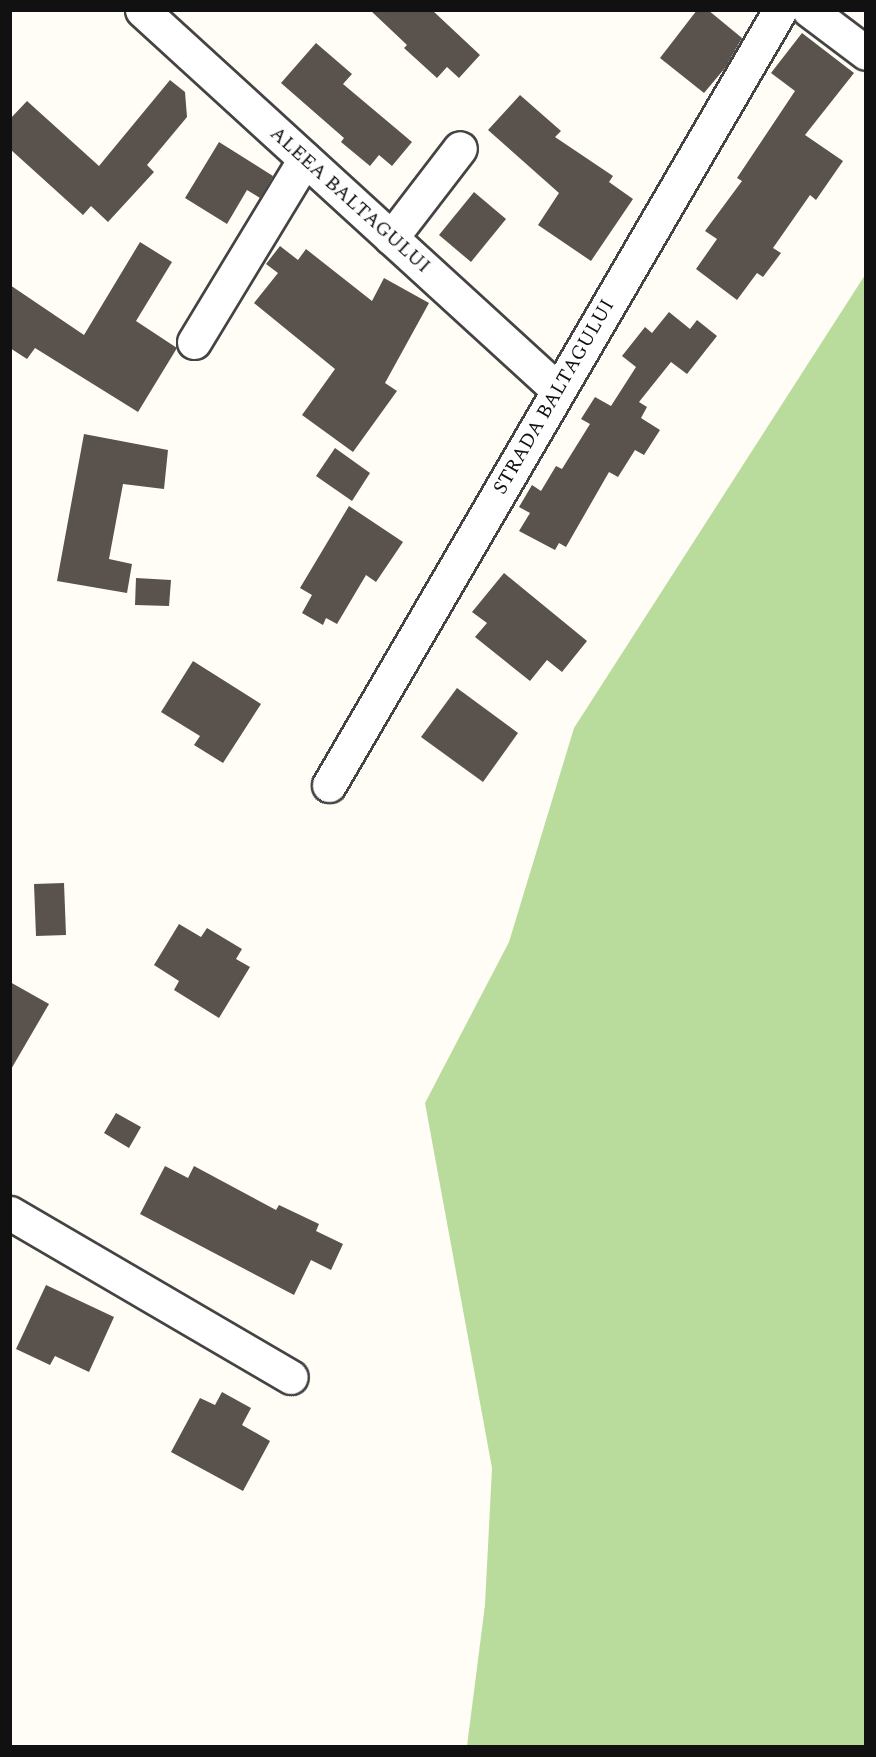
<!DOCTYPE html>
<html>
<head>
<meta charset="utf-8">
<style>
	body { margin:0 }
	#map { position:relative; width:876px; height:1757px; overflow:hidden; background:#fffdf5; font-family:Spectral,serif }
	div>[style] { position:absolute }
	.forest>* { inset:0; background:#b9dc9c }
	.building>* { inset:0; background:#5a524d }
	.roads { filter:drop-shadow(2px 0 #444) drop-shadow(-2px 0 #444) drop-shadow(0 2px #444) drop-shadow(0 -2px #444) }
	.minor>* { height:33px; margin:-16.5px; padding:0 16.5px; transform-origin:16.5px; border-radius:16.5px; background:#fff }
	span { translate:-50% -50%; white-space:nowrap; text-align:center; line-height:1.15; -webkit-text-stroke:6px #fff; paint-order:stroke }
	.street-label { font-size:20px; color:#111 }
	.frame { position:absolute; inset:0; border:12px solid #111; pointer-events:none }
</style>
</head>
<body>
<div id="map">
	<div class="forest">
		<i style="clip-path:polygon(865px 275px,865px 1746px,467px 1746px,485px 1605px,492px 1468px,425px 1103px,509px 942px,574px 728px)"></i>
	</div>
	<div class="building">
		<i style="clip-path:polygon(370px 10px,432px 10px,480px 55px,459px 78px,447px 67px,437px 78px,404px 48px,407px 45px)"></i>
		<i style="clip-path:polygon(697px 10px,708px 10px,742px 38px,725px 68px,704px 93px,660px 58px)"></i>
		<i style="clip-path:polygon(802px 33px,854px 73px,805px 135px,843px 161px,816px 200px,810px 195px,773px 248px,781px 253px,763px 277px,757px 273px,737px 300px,696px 269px,717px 239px,705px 231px,742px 181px,737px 178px,795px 91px,771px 73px)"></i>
		<i style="clip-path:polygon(316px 43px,352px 74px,343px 84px,412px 142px,392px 166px,379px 155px,370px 166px,341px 142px,344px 138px,281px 83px)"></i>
		<i style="clip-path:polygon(170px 80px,185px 92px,187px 117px,147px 165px,154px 172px,108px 222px,91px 206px,83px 215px,10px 149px,10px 119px,27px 101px,99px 166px)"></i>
		<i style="clip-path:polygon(520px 95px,561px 131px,555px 137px,613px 176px,609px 182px,633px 199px,591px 261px,538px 225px,559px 193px,488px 130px)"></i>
		<i style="clip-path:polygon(219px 142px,273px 176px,260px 198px,247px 190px,227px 224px,185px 198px)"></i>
		<i style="clip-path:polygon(474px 192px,506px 219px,471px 262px,439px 235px)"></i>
		<i style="clip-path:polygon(140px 242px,172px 262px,136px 321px,177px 348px,138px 412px,35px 348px,27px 359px,10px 348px,10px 285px,84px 335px)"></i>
		<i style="clip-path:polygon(280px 246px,298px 260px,306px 249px,372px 301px,384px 278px,429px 303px,385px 383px,397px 391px,353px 452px,302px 415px,335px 369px,254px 303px,278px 273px,266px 264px)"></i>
		<i style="clip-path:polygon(669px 312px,690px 329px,697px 320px,717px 336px,687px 374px,671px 362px,639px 402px,647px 407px,641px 418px,660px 430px,644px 455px,635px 450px,618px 477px,609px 472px,566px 547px,559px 543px,555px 550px,519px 531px,530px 513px,519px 507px,532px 485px,541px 491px,556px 466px,562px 469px,590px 424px,581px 419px,595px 397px,611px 406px,636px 367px,622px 356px,645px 327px,652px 333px)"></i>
		<i style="clip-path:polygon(84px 434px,168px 450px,164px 489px,123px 484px,109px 559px,132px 564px,127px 593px,57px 581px)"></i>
		<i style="clip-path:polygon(335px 448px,370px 473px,352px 501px,316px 476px)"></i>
		<i style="clip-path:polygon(349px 506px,403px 542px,376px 582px,366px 575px,337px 624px,326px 618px,323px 625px,302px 613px,312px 595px,300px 588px)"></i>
		<i style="clip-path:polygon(504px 573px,587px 641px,562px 672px,547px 660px,530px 681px,475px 637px,487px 623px,472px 612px)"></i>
		<i style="clip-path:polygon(136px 578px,171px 580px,169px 606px,135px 605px)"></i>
		<i style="clip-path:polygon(193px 661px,261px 704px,223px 763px,194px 745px,200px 736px,161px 712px)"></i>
		<i style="clip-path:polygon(457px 688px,518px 733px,483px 782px,421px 737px)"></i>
		<i style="clip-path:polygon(64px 883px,66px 935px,36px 936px,34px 884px)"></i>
		<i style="clip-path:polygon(179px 924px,201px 937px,207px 928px,242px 949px,236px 959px,250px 967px,219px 1018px,174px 990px,179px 981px,154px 965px)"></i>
		<i style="clip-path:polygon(10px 982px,49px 1004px,10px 1071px)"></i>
		<i style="clip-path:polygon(116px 1113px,141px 1127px,129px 1148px,104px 1133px)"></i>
		<i style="clip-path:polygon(165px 1166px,188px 1178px,194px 1166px,276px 1210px,279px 1205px,319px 1224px,316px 1231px,343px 1244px,331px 1270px,311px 1260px,294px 1295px,140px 1214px)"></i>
		<i style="clip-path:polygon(46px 1285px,114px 1317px,89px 1372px,55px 1356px,50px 1365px,16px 1349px)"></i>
		<i style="clip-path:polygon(222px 1392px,251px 1408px,242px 1425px,270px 1441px,243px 1491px,171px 1452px,200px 1398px,215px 1405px)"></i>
	</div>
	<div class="roads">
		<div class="minor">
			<i style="left:142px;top:10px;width:563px;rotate:42.41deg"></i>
			<i style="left:809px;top:10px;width:71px;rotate:37deg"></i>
			<i style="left:391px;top:238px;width:113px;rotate:-52.5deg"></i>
			<i style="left:194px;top:342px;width:214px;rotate:-58.8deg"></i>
			<i style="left:329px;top:785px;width:897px;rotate:-59.8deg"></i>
			<i style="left:10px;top:1213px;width:325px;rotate:30.3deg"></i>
		</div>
	</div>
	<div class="street-label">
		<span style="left:350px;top:200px;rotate:42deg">ALEEA BALTAGULUI</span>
		<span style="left:554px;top:397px;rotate:-60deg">STRADA BALTAGULUI</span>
	</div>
	<div class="frame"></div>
</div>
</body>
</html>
